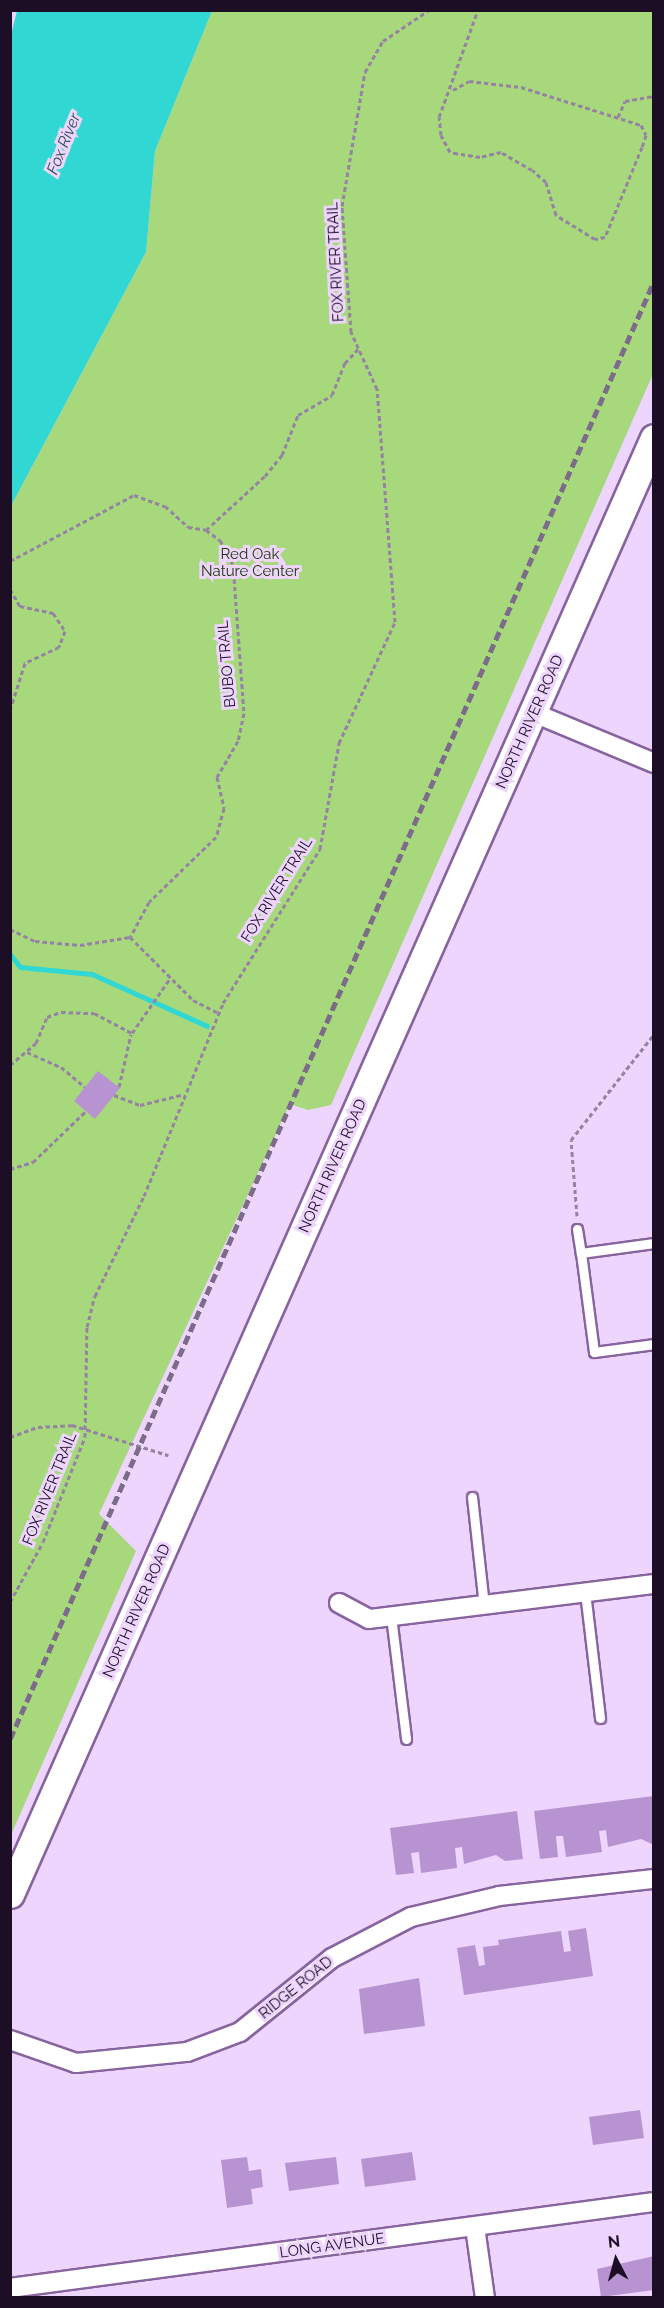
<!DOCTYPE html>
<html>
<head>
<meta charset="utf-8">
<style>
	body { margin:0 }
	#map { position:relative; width:664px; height:2308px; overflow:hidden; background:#edd5fd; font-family:Raleway,sans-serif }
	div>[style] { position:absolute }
	.green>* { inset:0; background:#a7d87c }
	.water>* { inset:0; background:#31d7d2 }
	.stream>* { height:5px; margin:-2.5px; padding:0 2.5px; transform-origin:2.5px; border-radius:2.5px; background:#31d7d2 }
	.building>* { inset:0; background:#b893d1 }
	.path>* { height:3px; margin-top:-1.5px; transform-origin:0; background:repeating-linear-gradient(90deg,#9682a3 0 4.5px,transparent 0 7.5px) }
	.roads { filter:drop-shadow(2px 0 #88649f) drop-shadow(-2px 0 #88649f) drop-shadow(0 2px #88649f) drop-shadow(0 -2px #88649f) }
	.service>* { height:9px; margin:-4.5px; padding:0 4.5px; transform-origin:4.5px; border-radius:4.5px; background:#fff }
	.minor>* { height:18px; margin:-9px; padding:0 9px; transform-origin:9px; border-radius:9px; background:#fff }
	.secondary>* { height:27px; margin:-13.5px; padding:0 13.5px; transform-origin:13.5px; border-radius:13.5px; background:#fff }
	.rail>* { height:4.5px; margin-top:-2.25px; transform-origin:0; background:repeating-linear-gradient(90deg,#7d6b8a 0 9px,transparent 0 13.5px) }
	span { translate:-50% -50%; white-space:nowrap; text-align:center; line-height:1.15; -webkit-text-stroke:6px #edd5fd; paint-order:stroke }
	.street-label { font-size:15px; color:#1c0e25 }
	.park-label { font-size:15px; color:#213808 }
	.water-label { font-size:16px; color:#2d4d4c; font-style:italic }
	.frame { position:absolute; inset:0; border:12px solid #1c0e25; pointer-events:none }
	.north { position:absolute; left:586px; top:2230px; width:60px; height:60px; -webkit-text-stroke:4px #edd5fd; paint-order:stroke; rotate:354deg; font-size:16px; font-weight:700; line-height:24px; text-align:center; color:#1c0e25 }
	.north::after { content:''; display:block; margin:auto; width:21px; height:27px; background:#1c0e25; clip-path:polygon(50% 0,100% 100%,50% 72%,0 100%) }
</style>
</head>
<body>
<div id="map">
	<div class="green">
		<i style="clip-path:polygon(212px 11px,653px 11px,653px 374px,331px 1105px,308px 1110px,290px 1104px,99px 1514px,136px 1551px,11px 1835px,11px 506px,146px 252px,155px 151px)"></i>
	</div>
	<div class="water">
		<i style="clip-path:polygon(17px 11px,212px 11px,155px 151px,146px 252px,11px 506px,10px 39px)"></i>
	</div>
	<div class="stream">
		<i style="left:10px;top:954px;width:16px;rotate:52deg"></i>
		<i style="left:20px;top:967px;width:72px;rotate:5.6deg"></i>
		<i style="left:92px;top:974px;width:126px;rotate:24.3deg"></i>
	</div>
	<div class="building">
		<i style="clip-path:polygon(98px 1071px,120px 1088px,95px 1119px,74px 1101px)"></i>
		<i style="clip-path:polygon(654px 1796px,654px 1845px,641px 1839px,608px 1847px,606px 1830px,599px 1831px,602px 1852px,566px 1857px,563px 1836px,556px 1836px,558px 1857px,540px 1859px,534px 1811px)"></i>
		<i style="clip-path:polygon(517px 1811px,523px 1859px,505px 1861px,496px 1855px,464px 1864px,462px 1847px,455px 1848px,457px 1868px,421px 1873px,419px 1852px,411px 1853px,414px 1873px,396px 1875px,390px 1828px)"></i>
		<i style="clip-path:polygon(586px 1928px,593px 1976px,464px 1995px,457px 1948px,475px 1945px,479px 1966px,485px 1965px,483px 1947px,499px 1945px,498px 1940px,561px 1931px,564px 1952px,571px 1951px,568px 1931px)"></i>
		<i style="clip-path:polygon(419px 1978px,425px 2026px,364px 2034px,359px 1989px)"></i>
		<i style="clip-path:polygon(640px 2110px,644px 2138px,593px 2145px,589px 2117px)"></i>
		<i style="clip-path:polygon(412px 2152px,416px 2180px,365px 2187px,361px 2159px)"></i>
		<i style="clip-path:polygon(247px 2157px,249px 2171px,261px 2169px,263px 2187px,251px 2189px,253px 2204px,227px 2208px,221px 2160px)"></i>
		<i style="clip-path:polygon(336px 2157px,339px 2184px,289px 2191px,285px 2163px)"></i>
		<i style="clip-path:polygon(654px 2256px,654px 2290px,601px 2297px,597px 2269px)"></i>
	</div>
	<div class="path">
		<i style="left:453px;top:90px;width:18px;rotate:-29deg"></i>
		<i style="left:469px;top:81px;width:52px;rotate:6.6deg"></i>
		<i style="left:521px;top:87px;width:126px;rotate:17.6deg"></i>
		<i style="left:641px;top:125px;width:11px;rotate:63deg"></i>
		<i style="left:646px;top:135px;width:13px;rotate:108deg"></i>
		<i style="left:642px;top:147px;width:97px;rotate:112.3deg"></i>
		<i style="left:605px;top:237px;width:10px;rotate:169deg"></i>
		<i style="left:595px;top:239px;width:46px;rotate:-148.4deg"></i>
		<i style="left:556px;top:215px;width:34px;rotate:-107deg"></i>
		<i style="left:546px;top:182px;width:18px;rotate:-139deg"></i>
		<i style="left:532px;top:170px;width:36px;rotate:-150deg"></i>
		<i style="left:501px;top:152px;width:22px;rotate:167deg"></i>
		<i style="left:480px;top:157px;width:30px;rotate:-171deg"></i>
		<i style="left:450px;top:152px;width:19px;rotate:-118deg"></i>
		<i style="left:441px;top:135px;width:18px;rotate:-96deg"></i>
		<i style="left:439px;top:117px;width:114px;rotate:-70deg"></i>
		<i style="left:618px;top:117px;width:17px;rotate:-66deg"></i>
		<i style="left:625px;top:101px;width:29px;rotate:-10deg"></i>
		<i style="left:206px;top:530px;width:80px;rotate:-42.5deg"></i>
		<i style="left:265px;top:476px;width:27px;rotate:-51deg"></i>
		<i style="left:282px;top:455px;width:43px;rotate:-68.2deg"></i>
		<i style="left:298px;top:415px;width:39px;rotate:-30deg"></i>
		<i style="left:332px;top:395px;width:35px;rotate:-68deg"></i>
		<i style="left:345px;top:363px;width:19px;rotate:-47deg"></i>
		<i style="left:10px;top:561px;width:140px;rotate:-28deg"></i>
		<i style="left:134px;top:495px;width:33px;rotate:20deg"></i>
		<i style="left:165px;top:506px;width:31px;rotate:42deg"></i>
		<i style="left:188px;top:527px;width:18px;rotate:9deg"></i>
		<i style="left:206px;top:530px;width:17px;rotate:36deg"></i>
		<i style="left:220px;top:540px;width:27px;rotate:62deg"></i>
		<i style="left:233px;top:564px;width:149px;rotate:85.8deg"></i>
		<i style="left:244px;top:713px;width:29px;rotate:102deg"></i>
		<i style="left:238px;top:741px;width:42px;rotate:120.3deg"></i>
		<i style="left:217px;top:777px;width:32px;rotate:77deg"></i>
		<i style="left:224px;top:808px;width:30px;rotate:105deg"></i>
		<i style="left:216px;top:837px;width:93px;rotate:135.9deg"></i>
		<i style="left:149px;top:902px;width:40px;rotate:118deg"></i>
		<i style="left:10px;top:589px;width:20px;rotate:60deg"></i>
		<i style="left:20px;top:606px;width:34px;rotate:12deg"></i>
		<i style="left:53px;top:613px;width:22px;rotate:56deg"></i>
		<i style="left:65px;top:631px;width:17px;rotate:111deg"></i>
		<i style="left:59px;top:647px;width:38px;rotate:155deg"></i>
		<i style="left:25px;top:663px;width:49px;rotate:107.7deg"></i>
		<i style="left:10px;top:929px;width:28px;rotate:26deg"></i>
		<i style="left:35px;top:941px;width:45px;rotate:5.1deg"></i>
		<i style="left:80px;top:945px;width:51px;rotate:-9.1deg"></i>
		<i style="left:130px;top:937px;width:89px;rotate:45deg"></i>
		<i style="left:193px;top:1000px;width:30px;rotate:27deg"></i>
		<i style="left:27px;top:1052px;width:37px;rotate:24deg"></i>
		<i style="left:61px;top:1067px;width:31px;rotate:40deg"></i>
		<i style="left:10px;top:1065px;width:34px;rotate:-40deg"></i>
		<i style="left:36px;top:1043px;width:28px;rotate:-67deg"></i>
		<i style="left:47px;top:1017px;width:15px;rotate:-20deg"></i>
		<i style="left:61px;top:1012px;width:33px;rotate:2deg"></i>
		<i style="left:94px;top:1013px;width:43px;rotate:27.8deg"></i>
		<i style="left:132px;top:1033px;width:65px;rotate:-55.1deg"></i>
		<i style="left:119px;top:1087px;width:54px;rotate:-77.2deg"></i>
		<i style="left:114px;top:1095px;width:28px;rotate:21deg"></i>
		<i style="left:140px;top:1105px;width:42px;rotate:-13.7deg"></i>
		<i style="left:10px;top:1169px;width:24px;rotate:-17deg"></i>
		<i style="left:33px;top:1162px;width:74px;rotate:-43.9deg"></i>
		<i style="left:577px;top:1216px;width:76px;rotate:-94.5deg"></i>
		<i style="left:571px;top:1140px;width:135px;rotate:-51.9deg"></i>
		<i style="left:10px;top:1437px;width:30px;rotate:-20deg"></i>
		<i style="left:38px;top:1427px;width:34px;rotate:-3deg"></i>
		<i style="left:72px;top:1425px;width:101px;rotate:17.4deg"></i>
		<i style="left:10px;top:1602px;width:68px;rotate:-61.2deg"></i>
		<i style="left:43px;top:1542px;width:113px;rotate:-68.2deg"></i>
		<i style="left:85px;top:1437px;width:110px;rotate:-89deg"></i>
		<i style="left:87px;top:1327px;width:32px;rotate:-76deg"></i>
		<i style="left:95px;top:1296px;width:111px;rotate:-63.9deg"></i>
		<i style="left:144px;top:1196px;width:209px;rotate:-67.7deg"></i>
		<i style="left:223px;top:1003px;width:182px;rotate:-57.8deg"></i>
		<i style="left:320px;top:849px;width:108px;rotate:-79.8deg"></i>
		<i style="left:339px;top:743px;width:133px;rotate:-65.2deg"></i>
		<i style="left:395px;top:622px;width:234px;rotate:-94.4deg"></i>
		<i style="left:377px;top:389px;width:63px;rotate:-114.5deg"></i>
		<i style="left:351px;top:332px;width:126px;rotate:-94.1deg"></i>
		<i style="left:342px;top:206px;width:136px;rotate:-80.3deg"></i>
		<i style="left:365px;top:72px;width:36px;rotate:-60deg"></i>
		<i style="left:383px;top:41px;width:55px;rotate:-34deg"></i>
	</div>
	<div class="roads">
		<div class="service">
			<i style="left:577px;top:1229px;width:24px;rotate:81deg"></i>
			<i style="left:654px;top:1243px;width:74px;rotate:172.2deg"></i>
			<i style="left:581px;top:1253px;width:100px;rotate:82.5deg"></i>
			<i style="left:594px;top:1352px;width:61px;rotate:-7.6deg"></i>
			<i style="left:472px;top:1497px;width:109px;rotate:83.7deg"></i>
			<i style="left:585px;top:1592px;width:127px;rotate:83.2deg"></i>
			<i style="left:391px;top:1616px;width:124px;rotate:83deg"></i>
		</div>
		<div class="minor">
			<i style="left:534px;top:713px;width:130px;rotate:22.6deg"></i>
			<i style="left:339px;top:1603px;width:34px;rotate:28deg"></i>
			<i style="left:369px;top:1619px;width:287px;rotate:-7deg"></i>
			<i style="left:10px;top:2040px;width:70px;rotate:19.2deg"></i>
			<i style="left:76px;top:2063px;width:112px;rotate:-5.7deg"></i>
			<i style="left:187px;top:2052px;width:57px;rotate:-20.7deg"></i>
			<i style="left:240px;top:2032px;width:118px;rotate:-38.8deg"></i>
			<i style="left:332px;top:1958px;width:89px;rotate:-27.4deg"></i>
			<i style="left:411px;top:1917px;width:90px;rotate:-13.4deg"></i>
			<i style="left:499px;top:1896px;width:156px;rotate:-6.3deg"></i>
			<i style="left:475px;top:2227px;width:72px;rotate:82deg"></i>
			<i style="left:10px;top:2288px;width:650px;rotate:-7.61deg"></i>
		</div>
		<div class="secondary">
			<i style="left:10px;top:1894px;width:1592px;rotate:-66.14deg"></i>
		</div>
	</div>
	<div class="rail">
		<i style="left:10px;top:1739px;width:1594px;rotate:-66.17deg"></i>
	</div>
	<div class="street-label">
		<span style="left:336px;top:262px;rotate:-93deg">FOX RIVER TRAIL</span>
		<span style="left:227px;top:664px;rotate:-95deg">BUBO TRAIL</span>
		<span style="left:530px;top:722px;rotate:-66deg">NORTH RIVER ROAD</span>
		<span style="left:277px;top:890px;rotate:-58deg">FOX RIVER TRAIL</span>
		<span style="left:333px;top:1166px;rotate:-66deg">NORTH RIVER ROAD</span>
		<span style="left:50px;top:1489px;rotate:-68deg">FOX RIVER TRAIL</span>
		<span style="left:137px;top:1611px;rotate:-66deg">NORTH RIVER ROAD</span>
		<span style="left:296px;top:1988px;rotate:-39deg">RIDGE ROAD</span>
		<span style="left:332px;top:2246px;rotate:-8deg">LONG AVENUE</span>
	</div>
	<div class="park-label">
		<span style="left:250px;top:563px">Red Oak<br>Nature Center</span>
	</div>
	<div class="water-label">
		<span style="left:64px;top:144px;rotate:-68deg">Fox River</span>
	</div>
	<div class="frame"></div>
	<div class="north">N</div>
</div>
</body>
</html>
